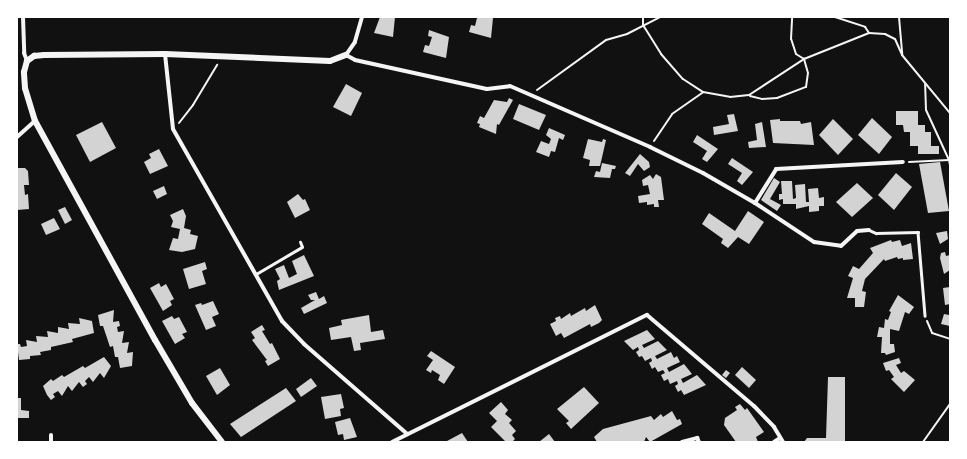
<!DOCTYPE html>
<html>
<head>
<meta charset="utf-8">
<style>
	body { margin:0 }
	#map { position:relative; width:967px; height:459px; overflow:hidden; background:#111; font-family:"PT Sans Narrow",sans-serif }
	div>[style] { position:absolute }
	.building>* { inset:0; background:#d3d3d3 }
	.path>* { height:2px; margin:-1px; padding:0 1px; transform-origin:1px; border-radius:1px; background:#f5f5f5 }
	.service>* { height:2.5px; margin:-1.25px; padding:0 1.25px; transform-origin:1.25px; border-radius:1.25px; background:#f5f5f5 }
	.minor>* { height:4px; margin:-2px; padding:0 2px; transform-origin:2px; border-radius:2px; background:#f5f5f5 }
	.tertiary>* { height:6px; margin:-3px; padding:0 3px; transform-origin:3px; border-radius:3px; background:#f5f5f5 }
	span { translate:-50% -50%; white-space:nowrap; text-align:center; line-height:1.15; -webkit-text-stroke:4px #fff; paint-order:stroke }
	.frame { position:absolute; inset:0; border:18px solid #fff; pointer-events:none }
</style>
</head>
<body>
<div id="map">
	<div class="building">
		<i style="clip-path:polygon(380px 17px,395px 17px,393px 37px,374px 33px)"></i>
		<i style="clip-path:polygon(474px 17px,493px 18px,491px 38px,469px 32px,471px 25px,475px 26px,477px 18px)"></i>
		<i style="clip-path:polygon(429px 30px,449px 37px,446px 58px,423px 52px,425px 45px,429px 46px,432px 37px,428px 36px)"></i>
		<i style="clip-path:polygon(346px 84px,362px 93px,351px 116px,333px 107px)"></i>
		<i style="clip-path:polygon(509px 98px,513px 100px,499px 125px,497px 124px,496px 134px,479px 127px,480px 124px,477px 123px,480px 116px,484px 118px,494px 100px,507px 102px)"></i>
		<i style="clip-path:polygon(519px 104px,546px 115px,539px 130px,513px 119px)"></i>
		<i style="clip-path:polygon(896px 111px,918px 111px,918px 125px,925px 125px,925px 132px,931px 132px,931px 146px,939px 146px,939px 154px,918px 154px,918px 146px,910px 146px,910px 132px,904px 132px,903px 125px,896px 125px)"></i>
		<i style="clip-path:polygon(734px 114px,738px 131px,714px 135px,713px 127px,729px 124px,727px 115px)"></i>
		<i style="clip-path:polygon(872px 118px,892px 137px,879px 154px,858px 135px)"></i>
		<i style="clip-path:polygon(780px 119px,780px 121px,800px 121px,801px 124px,811px 122px,814px 145px,773px 143px,770px 120px)"></i>
		<i style="clip-path:polygon(833px 119px,853px 139px,838px 155px,819px 135px)"></i>
		<i style="clip-path:polygon(102px 122px,116px 148px,90px 162px,76px 135px)"></i>
		<i style="clip-path:polygon(762px 122px,766px 147px,749px 148px,748px 142px,757px 140px,755px 124px)"></i>
		<i style="clip-path:polygon(549px 128px,565px 135px,563px 140px,559px 138px,555px 152px,551px 151px,549px 157px,536px 152px,541px 141px,549px 144px,551px 139px,546px 135px)"></i>
		<i style="clip-path:polygon(697px 135px,718px 149px,707px 162px,702px 159px,707px 151px,693px 142px)"></i>
		<i style="clip-path:polygon(588px 139px,602px 142px,603px 139px,606px 140px,600px 166px,589px 166px,590px 160px,583px 158px)"></i>
		<i style="clip-path:polygon(159px 149px,168px 166px,150px 174px,144px 162px,151px 158px,149px 154px)"></i>
		<i style="clip-path:polygon(640px 154px,649px 162px,650px 167px,644px 171px,638px 164px,630px 176px,625px 173px)"></i>
		<i style="clip-path:polygon(732px 158px,753px 172px,742px 185px,737px 181px,742px 173px,728px 164px)"></i>
		<i style="clip-path:polygon(940px 162px,949px 211px,928px 213px,919px 164px)"></i>
		<i style="clip-path:polygon(602px 163px,616px 166px,615px 169px,612px 169px,610px 178px,594px 177px,596px 171px,600px 172px)"></i>
		<i style="clip-path:polygon(17px 168px,25px 168px,28px 171px,29px 185px,24px 185px,25px 195px,28px 194px,29px 209px,17px 210px)"></i>
		<i style="clip-path:polygon(896px 173px,912px 187px,894px 210px,878px 195px)"></i>
		<i style="clip-path:polygon(656px 174px,661px 177px,664px 200px,658px 200px,659px 207px,654px 207px,654px 204px,647px 205px,647px 202px,639px 203px,638px 196px,650px 194px,648px 185px,643px 186px,642px 180px,650px 175px,653px 179px)"></i>
		<i style="clip-path:polygon(774px 178px,780px 182px,770px 199px,781px 205px,777px 211px,761px 200px)"></i>
		<i style="clip-path:polygon(781px 181px,792px 181px,793px 199px,796px 198px,795px 185px,805px 184px,806px 202px,809px 202px,808px 189px,818px 188px,819px 198px,824px 197px,824px 206px,819px 206px,819px 211px,809px 212px,809px 206px,796px 209px,796px 204px,783px 204px,783px 199px,779px 200px,779px 194px,782px 194px)"></i>
		<i style="clip-path:polygon(857px 183px,873px 198px,852px 217px,836px 202px)"></i>
		<i style="clip-path:polygon(164px 186px,167px 194px,157px 199px,153px 191px)"></i>
		<i style="clip-path:polygon(298px 194px,303px 200px,305px 199px,310px 210px,295px 218px,287px 202px)"></i>
		<i style="clip-path:polygon(65px 207px,72px 220px,65px 224px,58px 210px)"></i>
		<i style="clip-path:polygon(183px 209px,186px 216px,184px 228px,191px 230px,190px 234px,198px 236px,195px 249px,182px 252px,169px 250px,173px 238px,178px 239px,180px 229px,171px 227px,173px 221px,170px 215px)"></i>
		<i style="clip-path:polygon(748px 211px,764px 222px,749px 244px,738px 237px,728px 248px,721px 243px,723px 239px,702px 224px,709px 213px,735px 231px)"></i>
		<i style="clip-path:polygon(54px 218px,60px 229px,46px 235px,41px 224px)"></i>
		<i style="clip-path:polygon(947px 231px,948px 239px,940px 244px,936px 233px)"></i>
		<i style="clip-path:polygon(891px 240px,892px 242px,900px 240px,902px 246px,911px 243px,913px 259px,903px 260px,903px 258px,898px 259px,897px 257px,885px 261px,884px 259px,865px 279px,862px 291px,866px 292px,864px 307px,855px 307px,855px 298px,847px 298px,853px 278px,848px 276px,853px 266px,859px 269px,873px 253px,870px 248px)"></i>
		<i style="clip-path:polygon(945px 252px,946px 256px,950px 255px,950px 270px,944px 274px,940px 258px,941px 253px)"></i>
		<i style="clip-path:polygon(304px 255px,314px 276px,279px 290px,277px 281px,280px 279px,275px 269px,284px 265px,289px 278px,297px 274px,292px 261px)"></i>
		<i style="clip-path:polygon(205px 262px,207px 269px,202px 271px,206px 284px,189px 289px,183px 269px)"></i>
		<i style="clip-path:polygon(159px 283px,161px 287px,166px 284px,174px 299px,170px 301px,172px 305px,163px 311px,150px 288px)"></i>
		<i style="clip-path:polygon(950px 287px,950px 304px,945px 305px,943px 288px)"></i>
		<i style="clip-path:polygon(316px 292px,319px 299px,324px 296px,327px 303px,304px 314px,301px 308px,315px 300px,311px 300px,308px 295px)"></i>
		<i style="clip-path:polygon(898px 295px,914px 307px,909px 314px,905px 312px,899px 331px,890px 329px,890px 344px,894px 344px,895px 352px,886px 355px,885px 353px,881px 353px,882px 337px,877px 337px,879px 327px,884px 328px,885px 319px,888px 320px,891px 312px,889px 311px)"></i>
		<i style="clip-path:polygon(213px 301px,219px 314px,212px 317px,216px 326px,206px 330px,195px 305px,201px 303px,202px 305px)"></i>
		<i style="clip-path:polygon(595px 305px,602px 320px,599px 323px,591px 327px,590px 324px,564px 338px,561px 333px,556px 336px,550px 324px,556px 321px,555px 318px,560px 316px,561px 319px,570px 313px,571px 316px,585px 308px,586px 311px)"></i>
		<i style="clip-path:polygon(114px 310px,113px 322px,119px 321px,120px 326px,117px 327px,118px 332px,124px 331px,122px 343px,129px 342px,127px 353px,133px 352px,132px 366px,120px 368px,118px 357px,115px 357px,113px 346px,110px 347px,103px 326px,100px 326px,98px 315px)"></i>
		<i style="clip-path:polygon(944px 314px,949px 315px,950px 326px,941px 324px)"></i>
		<i style="clip-path:polygon(369px 315px,371px 332px,383px 330px,385px 339px,360px 343px,361px 350px,354px 351px,351px 337px,331px 340px,329px 328px,342px 325px,341px 320px)"></i>
		<i style="clip-path:polygon(172px 316px,174px 319px,179px 317px,187px 332px,182px 334px,185px 338px,175px 344px,162px 321px)"></i>
		<i style="clip-path:polygon(79px 318px,92px 321px,94px 333px,72px 339px,73px 342px,51px 347px,51px 350px,40px 352px,41px 355px,30px 356px,30px 359px,19px 360px,17px 344px,20px 344px,21px 347px,27px 346px,26px 340px,37px 342px,36px 336px,48px 337px,47px 331px,58px 333px,58px 327px,69px 329px,68px 323px,80px 324px)"></i>
		<i style="clip-path:polygon(262px 325px,265px 330px,262px 331px,270px 344px,272px 343px,280px 359px,268px 366px,265px 361px,267px 360px,252px 340px,255px 338px,251px 332px)"></i>
		<i style="clip-path:polygon(647px 330px,655px 339px,642px 345px,644px 348px,658px 341px,667px 350px,655px 356px,657px 359px,671px 352px,674px 358px,677px 356px,680px 362px,667px 368px,669px 372px,684px 364px,692px 374px,681px 379px,683px 383px,697px 375px,706px 385px,684px 395px,681px 390px,678px 392px,675px 386px,678px 384px,677px 381px,670px 384px,668px 379px,664px 381px,661px 375px,665px 373px,663px 370px,658px 372px,655px 367px,652px 369px,649px 363px,652px 361px,651px 358px,645px 361px,642px 356px,639px 357px,636px 352px,639px 350px,638px 347px,633px 350px,624px 341px)"></i>
		<i style="clip-path:polygon(431px 351px,455px 367px,444px 384px,438px 380px,440px 375px,432px 370px,431px 373px,426px 370px,433px 360px,427px 356px)"></i>
		<i style="clip-path:polygon(104px 357px,111px 366px,104px 378px,100px 373px,93px 382px,89px 377px,85px 381px,87px 384px,83px 387px,79px 382px,72px 391px,68px 386px,62px 396px,58px 391px,53px 394px,55px 397px,51px 400px,47px 395px,43px 386px,51px 379px,53px 381px,62px 375px,64px 377px,83px 366px,85px 368px)"></i>
		<i style="clip-path:polygon(899px 358px,901px 363px,896px 365px,901px 373px,904px 371px,915px 380px,904px 392px,891px 379px,894px 377px,889px 370px,886px 371px,883px 363px)"></i>
		<i style="clip-path:polygon(742px 367px,756px 380px,749px 388px,735px 375px)"></i>
		<i style="clip-path:polygon(220px 368px,230px 385px,217px 395px,206px 376px)"></i>
		<i style="clip-path:polygon(726px 370px,730px 373px,726px 378px,722px 375px)"></i>
		<i style="clip-path:polygon(828px 377px,845px 377px,845px 442px,804px 442px,807px 438px,826px 438px)"></i>
		<i style="clip-path:polygon(311px 378px,317px 386px,301px 397px,296px 389px)"></i>
		<i style="clip-path:polygon(584px 387px,599px 403px,571px 429px,566px 423px,569px 421px,557px 409px)"></i>
		<i style="clip-path:polygon(286px 388px,296px 401px,241px 437px,230px 424px)"></i>
		<i style="clip-path:polygon(341px 394px,344px 408px,340px 409px,341px 416px,325px 419px,321px 397px)"></i>
		<i style="clip-path:polygon(17px 398px,21px 398px,21px 410px,29px 411px,29px 418px,17px 418px)"></i>
		<i style="clip-path:polygon(501px 402px,508px 410px,505px 414px,512px 420px,509px 423px,516px 431px,512px 435px,515px 439px,512px 442px,506px 442px,491px 427px,497px 421px,489px 413px)"></i>
		<i style="clip-path:polygon(740px 404px,745px 410px,747px 408px,764px 432px,756px 437px,758px 442px,736px 442px,724px 425px,725px 418px,737px 410px,735px 407px)"></i>
		<i style="clip-path:polygon(672px 411px,677px 420px,680px 419px,682px 424px,650px 442px,646px 437px,644px 442px,597px 442px,594px 437px,603px 429px,651px 416px,654px 420px,661px 414px,663px 417px)"></i>
		<i style="clip-path:polygon(350px 418px,357px 437px,344px 440px,343px 434px,338px 435px,335px 422px)"></i>
		<i style="clip-path:polygon(462px 433px,468px 442px,448px 442px,447px 441px)"></i>
		<i style="clip-path:polygon(549px 434px,555px 442px,539px 442px)"></i>
	</div>
	<div class="path">
		<i style="left:643px;top:17px;width:8px;rotate:90deg"></i>
		<i style="left:643px;top:25px;width:34px;rotate:58deg"></i>
		<i style="left:661px;top:54px;width:33px;rotate:49deg"></i>
		<i style="left:683px;top:79px;width:24px;rotate:33deg"></i>
		<i style="left:703px;top:92px;width:27px;rotate:10deg"></i>
		<i style="left:730px;top:97px;width:19px;rotate:-6deg"></i>
		<i style="left:749px;top:95px;width:66px;rotate:-33.2deg"></i>
		<i style="left:804px;top:59px;width:70px;rotate:-21.8deg"></i>
		<i style="left:869px;top:33px;width:16px;rotate:4deg"></i>
		<i style="left:885px;top:34px;width:11px;rotate:27deg"></i>
		<i style="left:895px;top:39px;width:17px;rotate:66deg"></i>
		<i style="left:835px;top:17px;width:32px;rotate:18deg"></i>
		<i style="left:865px;top:27px;width:7px;rotate:56deg"></i>
		<i style="left:899px;top:17px;width:38px;rotate:85deg"></i>
		<i style="left:902px;top:55px;width:75px;rotate:50.4deg"></i>
		<i style="left:537px;top:90px;width:85px;rotate:-35.9deg"></i>
		<i style="left:606px;top:40px;width:22px;rotate:-16deg"></i>
		<i style="left:627px;top:34px;width:37px;rotate:-27deg"></i>
		<i style="left:750px;top:96px;width:12px;rotate:14deg"></i>
		<i style="left:762px;top:99px;width:15px;rotate:-4deg"></i>
		<i style="left:777px;top:98px;width:31px;rotate:-21deg"></i>
		<i style="left:806px;top:87px;width:14px;rotate:-82deg"></i>
		<i style="left:808px;top:73px;width:15px;rotate:-106deg"></i>
		<i style="left:804px;top:59px;width:9px;rotate:-148deg"></i>
		<i style="left:796px;top:54px;width:16px;rotate:-108deg"></i>
		<i style="left:791px;top:39px;width:22px;rotate:-87deg"></i>
		<i style="left:179px;top:123px;width:23px;rotate:-52deg"></i>
		<i style="left:193px;top:105px;width:47px;rotate:-59deg"></i>
		<i style="left:654px;top:141px;width:32px;rotate:-56deg"></i>
		<i style="left:672px;top:114px;width:38px;rotate:-35deg"></i>
		<i style="left:949px;top:160px;width:5px;rotate:79deg"></i>
		<i style="left:909px;top:162px;width:40px;rotate:-2.9deg"></i>
		<i style="left:949px;top:160px;width:55px;rotate:-114.7deg"></i>
		<i style="left:926px;top:110px;width:26px;rotate:-92deg"></i>
		<i style="left:927px;top:321px;width:13px;rotate:67deg"></i>
		<i style="left:932px;top:333px;width:19px;rotate:18deg"></i>
		<i style="left:923px;top:442px;width:47px;rotate:-54.6deg"></i>
	</div>
	<div class="service">
		<i style="left:869px;top:230px;width:8px;rotate:23deg"></i>
		<i style="left:876px;top:233px;width:42px;rotate:-1.4deg"></i>
		<i style="left:918px;top:232px;width:84px;rotate:85.2deg"></i>
		<i style="left:256px;top:274px;width:53px;rotate:-30.4deg"></i>
		<i style="left:302px;top:247px;width:5px;rotate:-112deg"></i>
	</div>
	<div class="minor">
		<i style="left:23px;top:17px;width:36px;rotate:88deg"></i>
		<i style="left:24px;top:53px;width:9px;rotate:69deg"></i>
		<i style="left:362px;top:17px;width:26px;rotate:106deg"></i>
		<i style="left:355px;top:42px;width:16px;rotate:125deg"></i>
		<i style="left:346px;top:55px;width:10px;rotate:29deg"></i>
		<i style="left:355px;top:60px;width:135px;rotate:12.4deg"></i>
		<i style="left:487px;top:89px;width:23px;rotate:-7deg"></i>
		<i style="left:510px;top:86px;width:153px;rotate:23.5deg"></i>
		<i style="left:650px;top:147px;width:59px;rotate:26.1deg"></i>
		<i style="left:703px;top:173px;width:60px;rotate:30deg"></i>
		<i style="left:755px;top:203px;width:71px;rotate:33.5deg"></i>
		<i style="left:814px;top:242px;width:27px;rotate:8deg"></i>
		<i style="left:841px;top:246px;width:22px;rotate:-43deg"></i>
		<i style="left:857px;top:231px;width:12px;rotate:-5deg"></i>
		<i style="left:165px;top:54px;width:75px;rotate:83.9deg"></i>
		<i style="left:173px;top:129px;width:221px;rotate:60.4deg"></i>
		<i style="left:282px;top:321px;width:32px;rotate:46deg"></i>
		<i style="left:304px;top:344px;width:137px;rotate:41.1deg"></i>
		<i style="left:17px;top:137px;width:24px;rotate:-42deg"></i>
		<i style="left:755px;top:203px;width:40px;rotate:-58deg"></i>
		<i style="left:776px;top:169px;width:127px;rotate:-3.2deg"></i>
		<i style="left:51px;top:435px;width:7px;rotate:90deg"></i>
		<i style="left:392px;top:442px;width:285px;rotate:-26.5deg"></i>
		<i style="left:647px;top:315px;width:140px;rotate:40.4deg"></i>
		<i style="left:754px;top:406px;width:29px;rotate:46deg"></i>
		<i style="left:774px;top:427px;width:17px;rotate:59deg"></i>
		<i style="left:682px;top:442px;width:16px;rotate:-15deg"></i>
		<i style="left:697px;top:438px;width:4px;rotate:63deg"></i>
		<i style="left:774px;top:442px;width:7px;rotate:-34deg"></i>
	</div>
	<div class="tertiary">
		<i style="left:222px;top:442px;width:49px;rotate:-127.6deg"></i>
		<i style="left:192px;top:403px;width:73px;rotate:-120.4deg"></i>
		<i style="left:155px;top:340px;width:250px;rotate:-118.7deg"></i>
		<i style="left:35px;top:121px;width:34px;rotate:-107deg"></i>
		<i style="left:25px;top:88px;width:16px;rotate:-94deg"></i>
		<i style="left:24px;top:72px;width:11px;rotate:-75deg"></i>
		<i style="left:27px;top:61px;width:9px;rotate:-36deg"></i>
		<i style="left:34px;top:56px;width:10px;rotate:-6deg"></i>
		<i style="left:44px;top:55px;width:121px;rotate:-0.5deg"></i>
		<i style="left:165px;top:54px;width:165px;rotate:2.4deg"></i>
		<i style="left:330px;top:61px;width:17px;rotate:-21deg"></i>
	</div>
	<div class="frame"></div>
</div>
</body>
</html>
